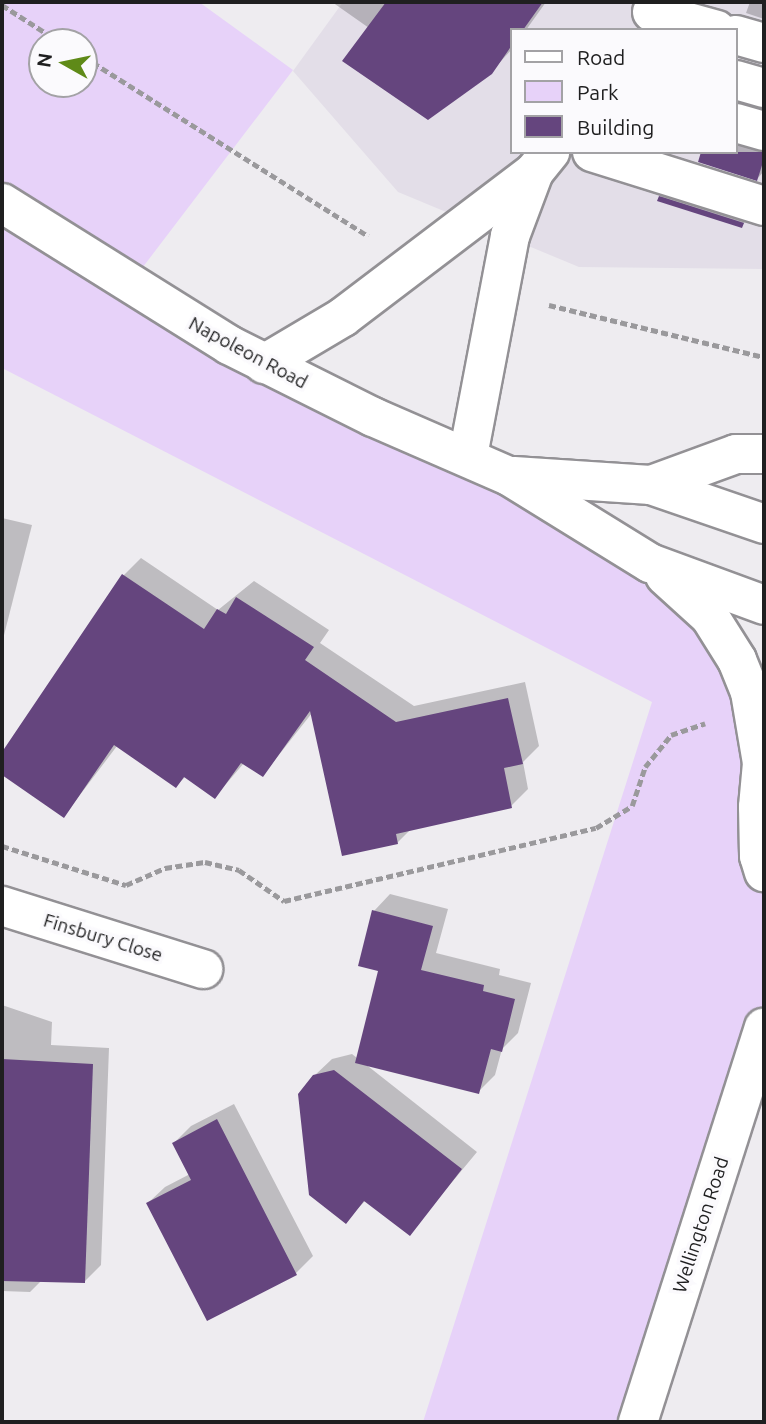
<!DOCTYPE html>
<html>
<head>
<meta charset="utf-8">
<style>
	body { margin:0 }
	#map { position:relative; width:766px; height:1424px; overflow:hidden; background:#eeecf0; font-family:Ubuntu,sans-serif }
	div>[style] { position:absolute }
	.built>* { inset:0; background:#e3dee8 }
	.green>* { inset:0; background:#e7d2f9 }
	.shadow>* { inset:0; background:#0003 }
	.building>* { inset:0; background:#65457e }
	.path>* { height:4.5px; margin-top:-2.25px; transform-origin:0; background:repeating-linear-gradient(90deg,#9a999c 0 7px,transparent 0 10.5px) }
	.roads { filter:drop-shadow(2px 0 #939195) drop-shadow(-2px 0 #939195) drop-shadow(0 2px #939195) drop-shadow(0 -2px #939195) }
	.minor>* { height:38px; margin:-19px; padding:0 19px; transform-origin:19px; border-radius:19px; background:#fff }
	.major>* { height:38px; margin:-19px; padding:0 19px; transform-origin:19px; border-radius:19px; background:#fff }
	span { translate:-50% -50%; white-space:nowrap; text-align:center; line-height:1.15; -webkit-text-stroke:7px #fbfafd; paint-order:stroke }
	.street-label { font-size:19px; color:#1f1f20 }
	.frame { position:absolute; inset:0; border:4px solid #1f1f20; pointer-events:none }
	.legend { position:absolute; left:510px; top:28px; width:228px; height:126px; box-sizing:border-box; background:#fbfafd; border:2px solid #a3a2a5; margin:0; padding:9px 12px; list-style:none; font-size:21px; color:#1f1f20 }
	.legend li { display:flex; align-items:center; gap:14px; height:35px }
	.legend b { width:35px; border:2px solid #a3a2a5 }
	.north { position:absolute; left:28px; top:28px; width:70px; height:70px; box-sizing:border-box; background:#fbfafd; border:2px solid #a3a2a5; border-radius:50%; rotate:279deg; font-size:19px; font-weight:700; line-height:28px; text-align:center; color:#1f1f20 }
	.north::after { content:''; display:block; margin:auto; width:24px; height:32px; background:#5f8a18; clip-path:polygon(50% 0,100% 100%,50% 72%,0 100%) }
</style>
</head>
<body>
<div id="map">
	<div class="built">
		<i style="clip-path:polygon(evenodd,343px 2px,764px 2px,764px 269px,579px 267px,398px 192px,293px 71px,343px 2px,512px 30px,736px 30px,736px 152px,512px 152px,512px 30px)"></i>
	</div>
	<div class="green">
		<i style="clip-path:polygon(evenodd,2px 2px,199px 2px,293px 70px,130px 284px,628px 550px,750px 692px,764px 872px,764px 1028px,638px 1422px,423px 1422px,652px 702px,2px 368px,2px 2px,42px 42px,84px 42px,84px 84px,42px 84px,42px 42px)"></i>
	</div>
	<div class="shadow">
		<i style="clip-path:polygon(332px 2px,546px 2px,526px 30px,512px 30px,512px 49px,491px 72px,369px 28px)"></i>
		<i style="clip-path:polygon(750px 2px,764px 2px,764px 19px,746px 13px)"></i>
		<i style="clip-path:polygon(736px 131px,764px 140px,764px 171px,757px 179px,736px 152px)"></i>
		<i style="clip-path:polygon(669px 188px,750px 217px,741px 226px,660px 197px)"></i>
		<i style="clip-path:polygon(2px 518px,32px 525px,2px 643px)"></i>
		<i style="clip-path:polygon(141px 558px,218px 610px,254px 581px,329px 630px,320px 643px,414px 706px,525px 682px,539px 746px,523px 762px,528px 789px,511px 806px,411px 829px,397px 843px,312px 713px,263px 775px,244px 763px,215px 797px,186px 776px,176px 786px,117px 746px,64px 816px,24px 723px,124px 575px)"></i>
		<i style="clip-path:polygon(390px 894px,448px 909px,436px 953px,500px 969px,499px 975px,531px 983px,518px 1033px,502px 1049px,495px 1075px,478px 1092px,364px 1063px,477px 1152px,409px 1234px,366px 1200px,345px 1222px,314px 1076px,332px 1059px,352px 1054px,357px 1058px,380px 970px,374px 911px)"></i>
		<i style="clip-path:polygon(2px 1005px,52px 1022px,51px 1045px,109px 1048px,101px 1265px,84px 1282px,42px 1280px,30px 1292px,2px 1291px)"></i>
		<i style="clip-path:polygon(234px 1104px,313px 1256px,296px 1273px,148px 1203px,165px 1187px,190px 1174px,174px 1143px,191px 1126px)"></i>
	</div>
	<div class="building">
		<i style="clip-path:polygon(386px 2px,543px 2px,523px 30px,512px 30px,512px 45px,492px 74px,428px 120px,342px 61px)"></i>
		<i style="clip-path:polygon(701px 152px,764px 152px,764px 159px,757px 181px,698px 162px)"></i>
		<i style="clip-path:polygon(659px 196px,744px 223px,742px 228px,657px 201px)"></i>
		<i style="clip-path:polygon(122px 574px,204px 629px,217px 609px,226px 614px,236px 597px,314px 647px,305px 660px,396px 722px,508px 698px,523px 764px,504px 768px,512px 808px,396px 834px,398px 844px,342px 856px,310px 711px,263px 777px,241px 763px,215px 799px,184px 777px,176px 788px,114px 745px,64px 818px,2px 775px,2px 752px)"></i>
		<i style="clip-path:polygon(372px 910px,433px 926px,421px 970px,484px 985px,483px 991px,515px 999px,502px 1052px,491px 1049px,479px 1094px,355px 1063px,378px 971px,358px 966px)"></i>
		<i style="clip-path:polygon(2px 1059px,93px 1064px,85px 1283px,2px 1281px)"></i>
		<i style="clip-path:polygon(334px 1070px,462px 1169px,410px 1236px,364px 1201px,346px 1224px,309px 1195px,298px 1094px,313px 1075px)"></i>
		<i style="clip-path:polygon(217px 1119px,297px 1275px,207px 1321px,146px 1203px,191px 1180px,172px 1143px)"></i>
	</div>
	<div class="path">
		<i style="left:2px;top:5px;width:69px;rotate:32.5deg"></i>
		<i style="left:84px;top:57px;width:336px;rotate:32.2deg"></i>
		<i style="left:549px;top:305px;width:221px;rotate:13.6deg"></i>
		<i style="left:2px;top:846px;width:130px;rotate:17.5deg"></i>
		<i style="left:126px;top:885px;width:43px;rotate:-23.6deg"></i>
		<i style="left:165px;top:868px;width:40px;rotate:-8.5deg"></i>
		<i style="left:205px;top:862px;width:35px;rotate:13deg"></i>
		<i style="left:239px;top:870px;width:55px;rotate:34.6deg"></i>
		<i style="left:284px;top:901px;width:320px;rotate:-13.2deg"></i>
		<i style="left:596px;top:828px;width:42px;rotate:-31.4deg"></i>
		<i style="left:632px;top:806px;width:41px;rotate:-71.6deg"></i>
		<i style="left:645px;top:767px;width:41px;rotate:-50.9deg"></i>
		<i style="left:671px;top:735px;width:36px;rotate:-19deg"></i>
	</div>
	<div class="roads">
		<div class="minor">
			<i style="left:652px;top:12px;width:67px;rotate:15.5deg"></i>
			<i style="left:736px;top:35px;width:29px;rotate:16deg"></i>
			<i style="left:736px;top:80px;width:29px;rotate:16deg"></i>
			<i style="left:736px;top:123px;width:29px;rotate:16deg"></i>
			<i style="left:592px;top:152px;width:180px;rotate:17.4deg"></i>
			<i style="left:264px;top:364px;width:92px;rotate:-30.7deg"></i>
			<i style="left:343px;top:317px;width:240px;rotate:-37.2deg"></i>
			<i style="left:534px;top:172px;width:26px;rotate:-51deg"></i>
			<i style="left:468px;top:456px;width:224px;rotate:-79.2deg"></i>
			<i style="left:510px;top:236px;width:68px;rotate:-69.4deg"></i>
			<i style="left:2px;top:906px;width:211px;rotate:17.4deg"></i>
		</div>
		<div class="major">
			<i style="left:2px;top:203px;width:268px;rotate:32deg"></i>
			<i style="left:229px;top:345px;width:161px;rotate:26.6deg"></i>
			<i style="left:373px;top:417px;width:148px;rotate:23.5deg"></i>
			<i style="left:509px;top:476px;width:166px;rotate:31.7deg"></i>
			<i style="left:650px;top:563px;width:121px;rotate:20.2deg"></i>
			<i style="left:514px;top:476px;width:137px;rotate:3.8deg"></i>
			<i style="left:651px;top:485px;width:120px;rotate:19deg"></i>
			<i style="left:651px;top:485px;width:90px;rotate:-20deg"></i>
			<i style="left:736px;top:454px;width:28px"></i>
			<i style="left:665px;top:576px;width:61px;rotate:42.3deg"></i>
			<i style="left:710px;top:617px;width:51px;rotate:57.9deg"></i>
			<i style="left:737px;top:660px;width:35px;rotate:68deg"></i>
			<i style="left:750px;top:692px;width:72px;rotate:80.4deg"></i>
			<i style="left:762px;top:763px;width:44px;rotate:95.2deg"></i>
			<i style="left:758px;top:807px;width:49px;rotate:88.8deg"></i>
			<i style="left:759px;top:856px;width:17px;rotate:73deg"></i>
			<i style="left:638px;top:1422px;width:414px;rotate:-72.3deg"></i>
		</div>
	</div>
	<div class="street-label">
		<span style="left:248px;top:353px;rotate:28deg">Napoleon Road</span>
		<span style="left:103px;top:938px;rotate:17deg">Finsbury Close</span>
		<span style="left:701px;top:1225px;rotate:-72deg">Wellington Road</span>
	</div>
	<div class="frame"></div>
	<ul class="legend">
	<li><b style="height:9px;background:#fff"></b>Road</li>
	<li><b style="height:19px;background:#e7d2f9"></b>Park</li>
	<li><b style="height:19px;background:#65457e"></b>Building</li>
	</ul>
	<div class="north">N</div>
</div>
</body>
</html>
